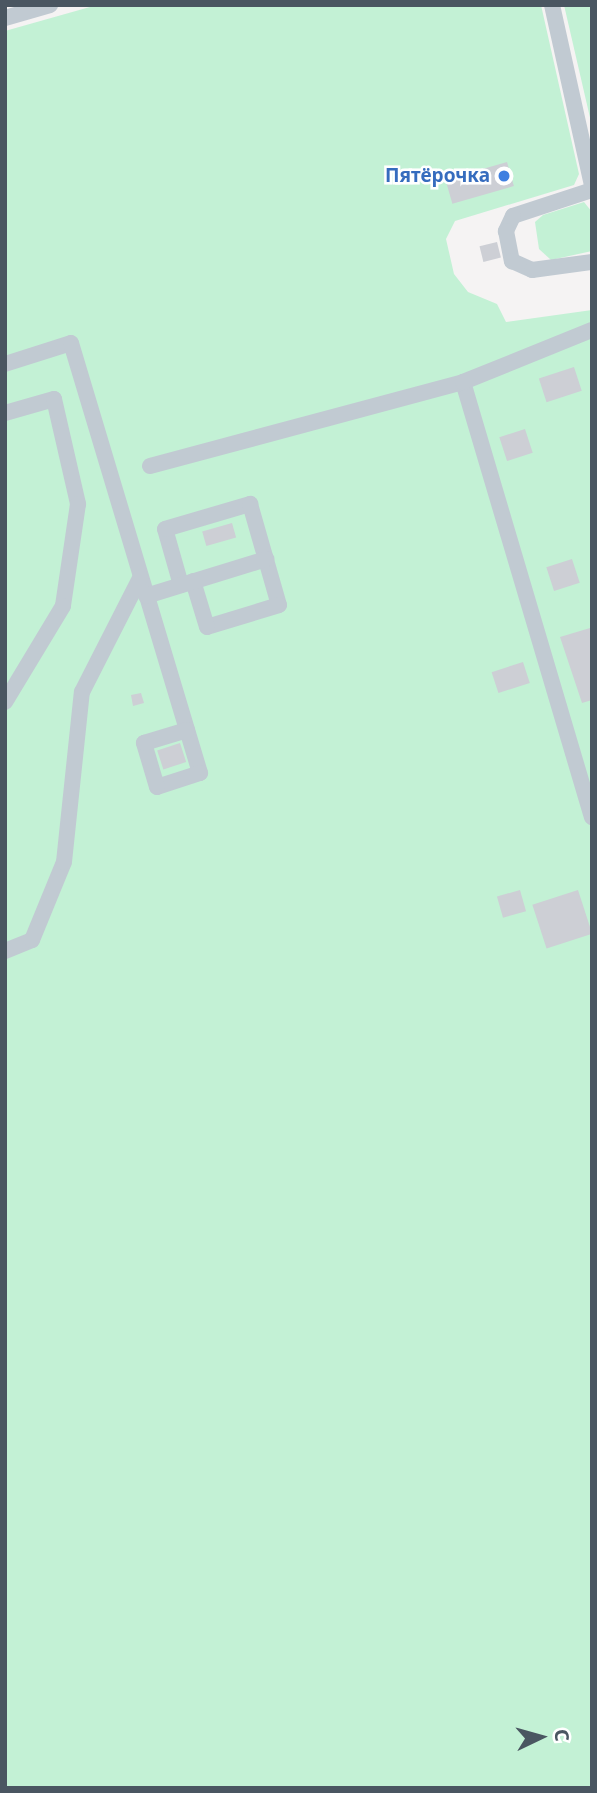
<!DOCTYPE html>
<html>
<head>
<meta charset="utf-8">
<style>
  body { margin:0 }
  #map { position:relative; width:597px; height:1793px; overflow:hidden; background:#f5f3f3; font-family:"Noto Sans",sans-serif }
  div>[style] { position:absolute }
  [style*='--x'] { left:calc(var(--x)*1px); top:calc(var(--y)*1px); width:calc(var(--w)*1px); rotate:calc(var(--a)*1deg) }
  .green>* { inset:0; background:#c3f1d5 }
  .building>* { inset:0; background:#cdcfd5; transform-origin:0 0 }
  .minor>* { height:16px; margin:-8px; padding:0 8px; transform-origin:8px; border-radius:8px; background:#c1cad2 }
  .dots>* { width:19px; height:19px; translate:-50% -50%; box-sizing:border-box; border:4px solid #fff; border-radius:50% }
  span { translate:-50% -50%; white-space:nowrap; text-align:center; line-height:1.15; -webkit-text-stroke:5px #fff; paint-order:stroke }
  .shop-label { font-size:19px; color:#366cbe; font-weight:700 }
  .right { translate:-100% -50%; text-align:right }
  .frame { position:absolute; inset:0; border:7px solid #4a5661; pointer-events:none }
  .north { position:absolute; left:506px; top:1702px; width:70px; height:70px; -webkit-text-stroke:5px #fff; paint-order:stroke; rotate:85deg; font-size:19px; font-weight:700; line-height:28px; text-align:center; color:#4a5661 }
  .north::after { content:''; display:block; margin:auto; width:24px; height:32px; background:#4a5661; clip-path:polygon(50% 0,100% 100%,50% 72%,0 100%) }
</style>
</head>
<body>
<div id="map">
  <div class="green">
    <i style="clip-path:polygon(97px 5px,541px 5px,579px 174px,574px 185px,455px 221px,446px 239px,454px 274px,468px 292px,497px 304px,506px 322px,592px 310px,592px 1788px,5px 1788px,5px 31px)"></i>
    <i style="clip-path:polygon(564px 5px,592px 5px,592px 126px,591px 122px)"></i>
    <i style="clip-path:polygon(584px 202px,592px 212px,592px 251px,551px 260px,539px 249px,535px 222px,543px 215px)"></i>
  </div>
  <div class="building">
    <i style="left:507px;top:162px;width:25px;height:64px;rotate:74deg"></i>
    <i style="left:497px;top:242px;width:16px;height:18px;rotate:76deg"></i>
    <i style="left:574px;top:367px;width:25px;height:37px;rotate:72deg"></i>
    <i style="left:525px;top:429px;width:25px;height:27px;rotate:72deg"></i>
    <i style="left:232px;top:523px;width:15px;height:31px;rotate:74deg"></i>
    <i style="left:572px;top:559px;width:25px;height:27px;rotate:72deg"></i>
    <i style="clip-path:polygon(590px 628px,592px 700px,582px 703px,560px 637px)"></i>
    <i style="left:523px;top:662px;width:22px;height:33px;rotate:72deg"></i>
    <i style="clip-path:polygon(141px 693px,144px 703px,133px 706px,131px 695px)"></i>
    <i style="left:180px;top:743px;width:20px;height:24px;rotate:72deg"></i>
    <i style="left:520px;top:890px;width:22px;height:24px;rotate:74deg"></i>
    <i style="left:578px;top:890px;width:46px;height:48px;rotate:72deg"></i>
  </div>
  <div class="minor">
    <i style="--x:552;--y:5;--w:185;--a:77.5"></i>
    <i style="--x:5;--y:18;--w:47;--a:-16.1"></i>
    <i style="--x:592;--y:190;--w:83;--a:161.8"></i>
    <i style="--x:513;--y:216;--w:17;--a:115"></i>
    <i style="--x:506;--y:231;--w:31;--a:79"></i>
    <i style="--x:512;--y:261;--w:22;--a:24"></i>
    <i style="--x:532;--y:270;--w:61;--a:-7.6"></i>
    <i style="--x:5;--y:364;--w:69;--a:-17.7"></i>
    <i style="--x:71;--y:343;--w:449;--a:73.3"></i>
    <i style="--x:200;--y:773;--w:45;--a:162"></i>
    <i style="--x:157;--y:787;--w:46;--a:-106.5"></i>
    <i style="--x:144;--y:743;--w:45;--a:-16.8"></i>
    <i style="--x:463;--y:382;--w:454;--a:73.5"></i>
    <i style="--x:5;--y:413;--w:51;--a:-15.9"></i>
    <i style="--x:54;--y:399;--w:108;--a:77.1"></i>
    <i style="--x:78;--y:504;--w:103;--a:98.4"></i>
    <i style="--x:63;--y:606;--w:112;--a:121.1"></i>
    <i style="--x:150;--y:466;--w:324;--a:-15"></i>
    <i style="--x:463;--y:382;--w:139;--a:-22"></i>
    <i style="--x:181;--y:585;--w:58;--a:-105.9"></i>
    <i style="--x:165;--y:529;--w:89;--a:-16.4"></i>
    <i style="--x:250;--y:504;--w:105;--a:74"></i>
    <i style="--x:279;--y:605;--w:75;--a:163"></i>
    <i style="--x:207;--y:627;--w:48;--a:-106.9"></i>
    <i style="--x:146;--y:596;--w:126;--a:-17.1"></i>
    <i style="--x:5;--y:951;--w:29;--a:-22"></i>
    <i style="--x:32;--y:940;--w:84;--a:-67.7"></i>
    <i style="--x:64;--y:862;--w:171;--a:-84"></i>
    <i style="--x:82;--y:692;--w:128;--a:-63"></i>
  </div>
  <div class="dots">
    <i style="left:504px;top:176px;background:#3f7fe0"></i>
  </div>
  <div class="shop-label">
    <span class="right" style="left:490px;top:176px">Пятёрочка</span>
  </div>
  <div class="frame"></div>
  <div class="north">С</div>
</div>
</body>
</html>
